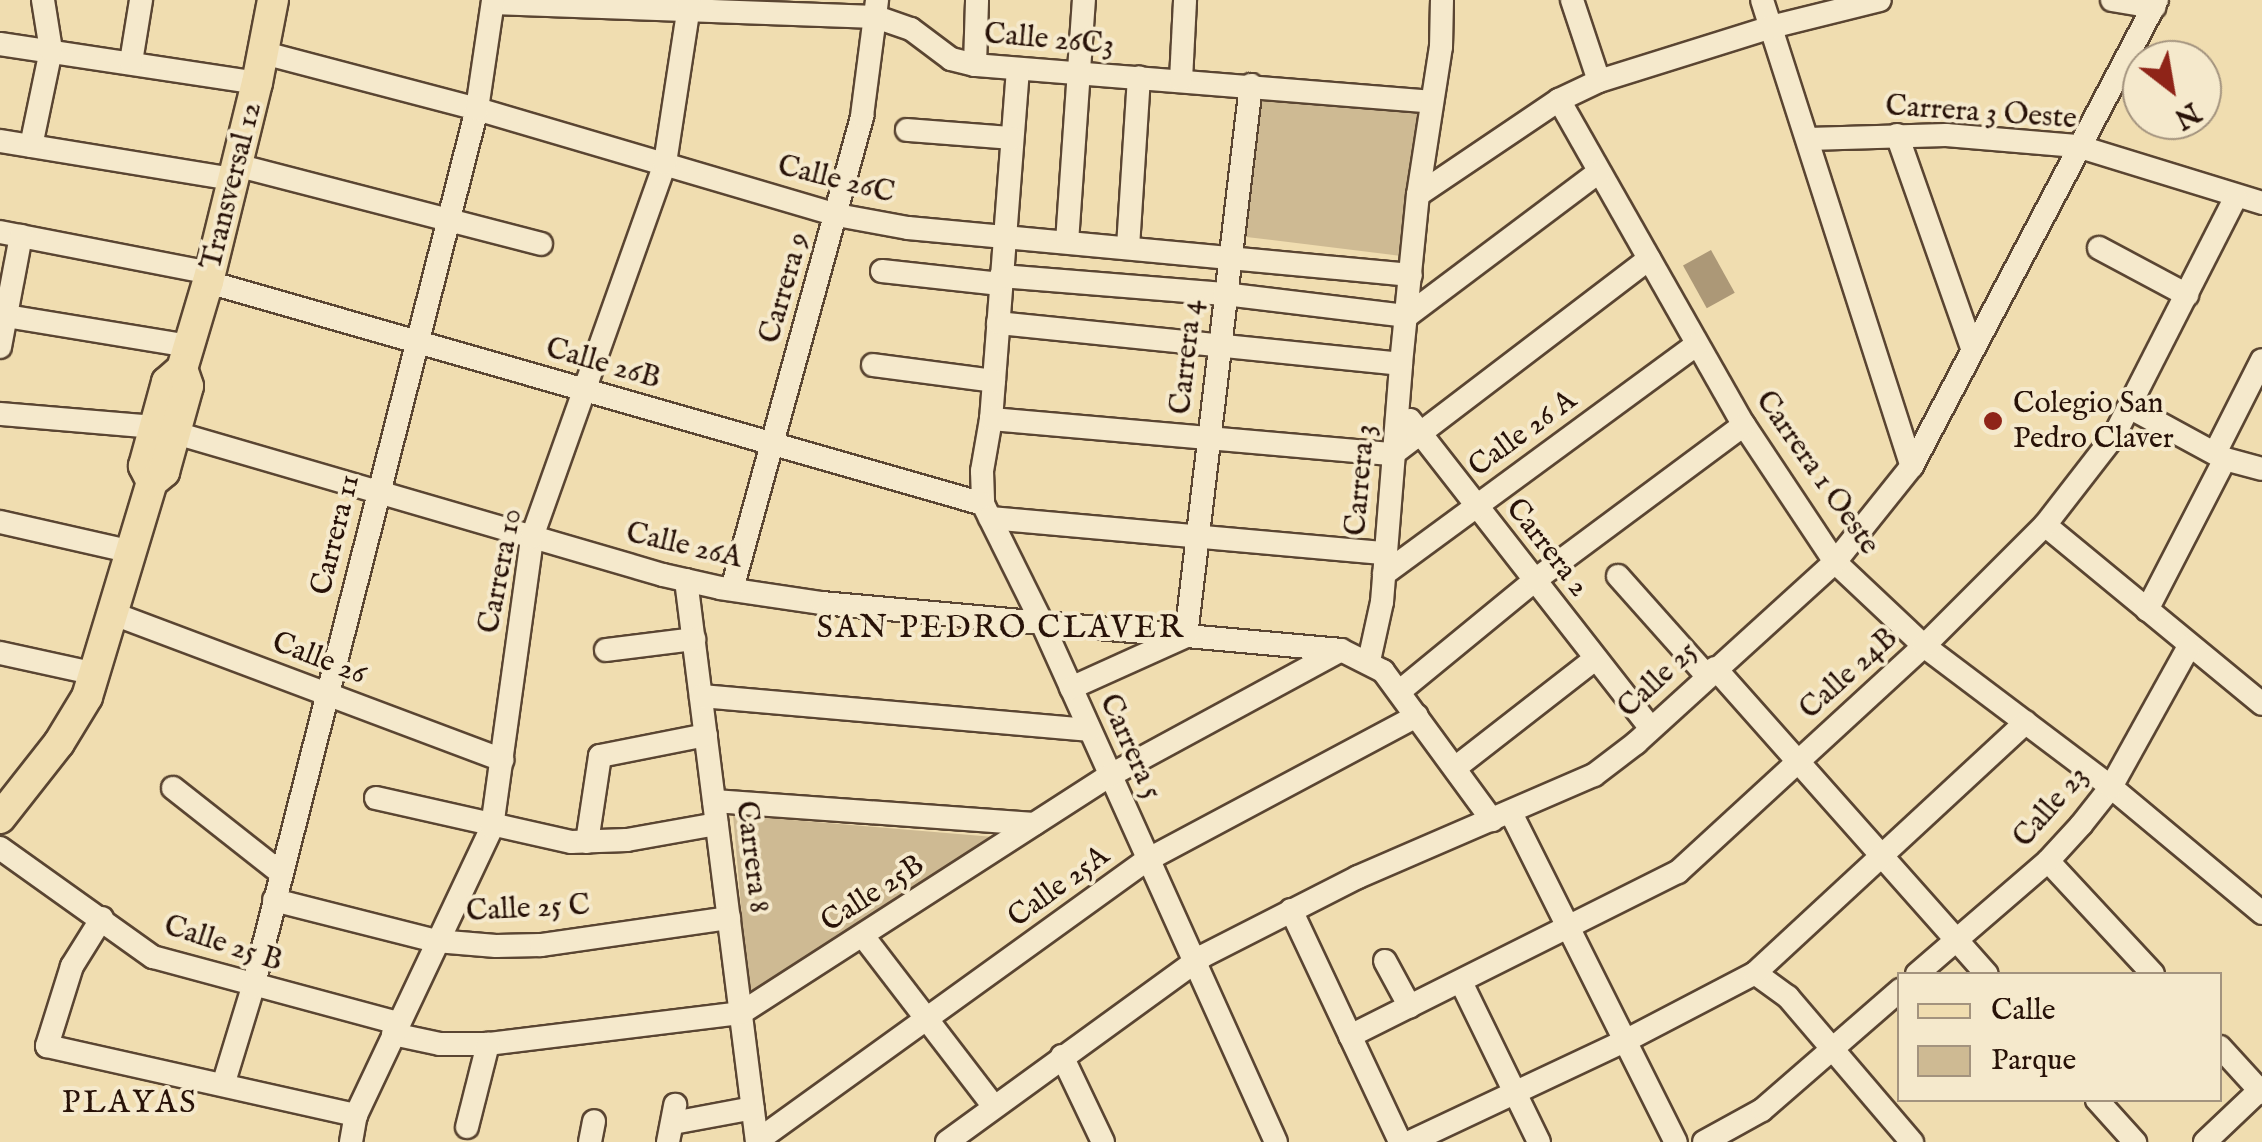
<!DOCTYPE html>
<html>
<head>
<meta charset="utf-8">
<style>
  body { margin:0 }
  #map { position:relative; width:2262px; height:1142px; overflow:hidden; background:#f0ddb0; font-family:"IM FELL English",serif }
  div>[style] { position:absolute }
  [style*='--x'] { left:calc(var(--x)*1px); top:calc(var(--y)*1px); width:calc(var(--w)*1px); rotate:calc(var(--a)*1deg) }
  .green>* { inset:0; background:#ceba93; transform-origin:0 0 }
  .water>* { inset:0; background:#ac9877; transform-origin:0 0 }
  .roads { filter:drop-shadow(2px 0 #5a4532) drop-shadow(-2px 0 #5a4532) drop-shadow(0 2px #5a4532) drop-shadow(0 -2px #5a4532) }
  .minor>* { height:22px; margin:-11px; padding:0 11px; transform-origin:11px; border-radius:11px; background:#f5e9cc }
  .major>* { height:30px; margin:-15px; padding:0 15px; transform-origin:15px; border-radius:15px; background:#f0ddb0 }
  .dots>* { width:28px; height:28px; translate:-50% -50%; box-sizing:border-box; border:5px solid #f5e9cc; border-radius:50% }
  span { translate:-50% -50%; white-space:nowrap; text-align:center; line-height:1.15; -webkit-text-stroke:8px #f5e9cc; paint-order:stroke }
  .street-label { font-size:30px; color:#281208 }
  .poi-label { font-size:30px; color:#281208 }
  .left { translate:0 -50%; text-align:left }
  .neighbourhood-label { font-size:32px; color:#281208; letter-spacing:2.5px }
  .legend { position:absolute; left:1897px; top:972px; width:325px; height:130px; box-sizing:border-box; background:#f5e9cc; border:2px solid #a3937e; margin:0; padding:12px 18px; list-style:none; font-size:30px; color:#281208 }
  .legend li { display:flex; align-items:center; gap:20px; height:50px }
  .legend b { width:50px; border:2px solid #a3937e }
  .north { position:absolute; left:2122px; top:40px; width:100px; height:100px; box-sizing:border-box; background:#f5e9cc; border:2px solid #a3937e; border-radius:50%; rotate:149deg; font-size:28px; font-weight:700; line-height:40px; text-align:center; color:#281208 }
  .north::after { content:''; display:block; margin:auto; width:35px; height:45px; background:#8f2418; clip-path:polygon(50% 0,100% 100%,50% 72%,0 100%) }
</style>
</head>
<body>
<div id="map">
  <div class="green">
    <i style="left:1256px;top:89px;width:166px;height:148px;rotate:7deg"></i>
    <i style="clip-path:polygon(733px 815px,994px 837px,749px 995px)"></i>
  </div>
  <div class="water">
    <i style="left:1711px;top:250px;width:49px;height:32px;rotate:61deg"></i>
  </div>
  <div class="roads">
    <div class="minor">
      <i style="--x:1572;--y:0;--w:85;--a:71.6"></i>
      <i style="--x:1762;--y:0;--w:490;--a:72.2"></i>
      <i style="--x:2112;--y:0;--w:43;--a:9.5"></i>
      <i style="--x:493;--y:3;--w:383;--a:2.1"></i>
      <i style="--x:876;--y:17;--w:37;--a:19"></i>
      <i style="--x:911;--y:29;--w:50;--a:36.9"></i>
      <i style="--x:951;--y:59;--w:25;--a:14"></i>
      <i style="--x:975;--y:65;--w:458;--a:4.6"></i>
      <i style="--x:0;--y:44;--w:260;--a:8.6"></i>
      <i style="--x:264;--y:53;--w:220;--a:14.7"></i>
      <i style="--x:477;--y:109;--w:375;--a:16.4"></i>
      <i style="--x:837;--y:215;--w:72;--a:10.4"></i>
      <i style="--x:908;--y:228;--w:505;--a:5.34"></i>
      <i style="--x:131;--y:62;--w:63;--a:-80.8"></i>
      <i style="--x:975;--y:65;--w:65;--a:-88.2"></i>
      <i style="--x:1018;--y:69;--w:351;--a:94.4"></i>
      <i style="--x:991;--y:419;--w:53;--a:99.8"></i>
      <i style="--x:982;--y:471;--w:33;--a:88"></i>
      <i style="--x:983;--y:504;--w:133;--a:63.6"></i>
      <i style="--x:1042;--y:623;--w:569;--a:65.73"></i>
      <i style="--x:1181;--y:80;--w:80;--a:-87.1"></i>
      <i style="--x:1559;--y:100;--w:374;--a:60.4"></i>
      <i style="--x:1744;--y:425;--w:164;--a:56.4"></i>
      <i style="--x:1835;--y:562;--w:122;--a:43.3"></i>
      <i style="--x:1924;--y:646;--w:234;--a:37"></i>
      <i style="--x:2111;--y:787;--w:197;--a:39.8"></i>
      <i style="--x:907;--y:130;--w:105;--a:4.4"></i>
      <i style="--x:1897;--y:135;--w:226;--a:70.6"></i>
      <i style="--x:1808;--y:139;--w:138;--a:-1.7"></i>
      <i style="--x:1946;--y:135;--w:131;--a:4.8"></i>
      <i style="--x:2077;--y:146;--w:194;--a:17.1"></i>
      <i style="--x:0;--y:141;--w:236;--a:9.3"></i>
      <i style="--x:31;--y:146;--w:98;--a:-78.2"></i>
      <i style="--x:51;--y:50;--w:51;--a:-99.1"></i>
      <i style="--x:236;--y:165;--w:315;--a:14.5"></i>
      <i style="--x:1418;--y:195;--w:170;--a:-34"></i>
      <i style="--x:1559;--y:100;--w:44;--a:-25.4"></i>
      <i style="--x:1599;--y:81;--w:180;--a:-17.4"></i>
      <i style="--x:1771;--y:27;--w:112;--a:-13.9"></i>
      <i style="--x:0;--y:232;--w:214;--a:11"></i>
      <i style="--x:1067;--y:242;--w:243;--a:-86"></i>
      <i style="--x:1128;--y:247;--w:170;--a:-86.3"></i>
      <i style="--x:2099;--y:248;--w:100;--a:28.1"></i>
      <i style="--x:882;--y:271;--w:119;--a:6.3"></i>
      <i style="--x:1001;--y:276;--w:224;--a:4.6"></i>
      <i style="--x:1224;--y:294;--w:184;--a:6.9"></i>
      <i style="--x:1407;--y:316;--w:240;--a:-36.9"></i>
      <i style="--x:208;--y:282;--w:806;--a:15.98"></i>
      <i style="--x:0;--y:315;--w:192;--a:9.3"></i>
      <i style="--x:998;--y:323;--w:405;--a:5.8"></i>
      <i style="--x:0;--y:347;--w:113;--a:-79.3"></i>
      <i style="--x:873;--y:365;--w:122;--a:7.5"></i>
      <i style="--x:2131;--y:408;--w:107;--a:28.5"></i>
      <i style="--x:2225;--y:459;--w:38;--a:15"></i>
      <i style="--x:0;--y:414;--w:156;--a:4.8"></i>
      <i style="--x:155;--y:427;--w:529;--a:16.24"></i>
      <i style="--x:663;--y:575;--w:58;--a:12.8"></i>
      <i style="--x:720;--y:588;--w:103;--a:8.4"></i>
      <i style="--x:822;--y:603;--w:521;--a:5.17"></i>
      <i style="--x:1341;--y:650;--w:47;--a:26.6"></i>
      <i style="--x:1383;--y:671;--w:185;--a:53.8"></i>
      <i style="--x:991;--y:419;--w:404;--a:5"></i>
      <i style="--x:1393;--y:454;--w:322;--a:-37.3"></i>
      <i style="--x:1410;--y:420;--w:391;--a:52"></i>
      <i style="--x:2215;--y:453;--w:104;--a:-63.2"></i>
      <i style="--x:990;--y:518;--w:397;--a:5.1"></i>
      <i style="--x:0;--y:522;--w:135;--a:12.8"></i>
      <i style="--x:2045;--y:525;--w:281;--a:39.5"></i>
      <i style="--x:1384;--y:574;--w:388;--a:-36.3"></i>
      <i style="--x:1618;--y:576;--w:134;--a:48.3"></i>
      <i style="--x:686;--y:580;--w:566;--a:82.8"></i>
      <i style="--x:732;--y:589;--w:491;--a:-74.6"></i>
      <i style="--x:862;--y:116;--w:117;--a:-82.6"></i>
      <i style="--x:2147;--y:610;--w:170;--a:-62.7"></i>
      <i style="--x:114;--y:614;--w:415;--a:20.6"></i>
      <i style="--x:606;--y:650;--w:89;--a:-7.1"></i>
      <i style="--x:0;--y:653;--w:98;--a:12.3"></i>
      <i style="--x:1369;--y:661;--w:60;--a:-77.6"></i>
      <i style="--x:1382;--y:602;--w:239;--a:-85.4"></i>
      <i style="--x:1401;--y:364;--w:170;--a:-84.3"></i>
      <i style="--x:1418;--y:195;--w:150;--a:-81.2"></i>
      <i style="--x:1441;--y:47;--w:47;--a:-88.8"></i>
      <i style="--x:1715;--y:668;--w:409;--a:48.4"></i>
      <i style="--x:1071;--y:688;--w:126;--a:-24.3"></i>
      <i style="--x:1186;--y:636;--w:555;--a:-83.27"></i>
      <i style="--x:1400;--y:691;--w:175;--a:-39.4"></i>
      <i style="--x:1535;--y:580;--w:260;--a:-36.6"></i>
      <i style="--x:701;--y:696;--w:389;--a:5"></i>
      <i style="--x:1455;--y:768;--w:177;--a:-37.9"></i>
      <i style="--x:173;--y:788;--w:137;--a:38.2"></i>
      <i style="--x:376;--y:798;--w:200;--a:12.7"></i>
      <i style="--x:571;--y:842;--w:56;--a:-2"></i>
      <i style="--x:627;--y:840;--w:91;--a:-10.1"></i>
      <i style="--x:714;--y:801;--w:321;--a:4.1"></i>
      <i style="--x:1511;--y:813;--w:368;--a:63.4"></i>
      <i style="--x:587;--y:842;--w:87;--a:-81.4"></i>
      <i style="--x:600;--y:756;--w:108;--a:-11.2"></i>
      <i style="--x:0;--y:848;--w:188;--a:35.5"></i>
      <i style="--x:153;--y:957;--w:254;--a:15.1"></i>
      <i style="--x:2048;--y:861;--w:154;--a:47.1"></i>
      <i style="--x:274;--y:900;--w:167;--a:14.2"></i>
      <i style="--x:436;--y:941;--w:60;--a:4.8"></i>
      <i style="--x:496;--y:946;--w:45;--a:-1.3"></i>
      <i style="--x:541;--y:945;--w:190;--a:-8.2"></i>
      <i style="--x:1291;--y:910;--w:256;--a:64.8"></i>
      <i style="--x:102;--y:918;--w:57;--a:122"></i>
      <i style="--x:72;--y:966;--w:84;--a:107.4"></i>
      <i style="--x:47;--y:1046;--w:317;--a:12.6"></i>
      <i style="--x:863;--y:936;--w:215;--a:52.5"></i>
      <i style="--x:1385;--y:961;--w:52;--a:61.5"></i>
      <i style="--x:1755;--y:973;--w:41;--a:36"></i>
      <i style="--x:1788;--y:997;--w:191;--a:49.5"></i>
      <i style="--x:1917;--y:974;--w:173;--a:-40.8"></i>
      <i style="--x:2048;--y:861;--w:49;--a:-47.5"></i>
      <i style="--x:2081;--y:825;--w:48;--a:-51.7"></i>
      <i style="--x:2111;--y:787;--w:161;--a:-61"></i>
      <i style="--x:1461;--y:982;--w:178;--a:64"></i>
      <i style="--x:393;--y:1034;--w:48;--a:12"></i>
      <i style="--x:440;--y:1044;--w:48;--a:0"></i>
      <i style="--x:488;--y:1044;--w:255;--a:-7"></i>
      <i style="--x:741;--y:1013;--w:438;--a:-32.8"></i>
      <i style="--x:1109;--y:776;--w:262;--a:-28.5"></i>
      <i style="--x:1350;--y:1036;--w:367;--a:-26.6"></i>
      <i style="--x:1678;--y:872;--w:334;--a:-42.6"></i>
      <i style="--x:1924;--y:646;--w:171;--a:-45"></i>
      <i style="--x:2045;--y:525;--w:113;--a:-52.2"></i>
      <i style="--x:2114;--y:436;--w:268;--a:-63"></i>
      <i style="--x:2220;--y:1047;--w:62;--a:47.6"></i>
      <i style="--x:1062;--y:1056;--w:95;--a:64.5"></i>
      <i style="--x:224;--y:1082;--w:99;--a:-73"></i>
      <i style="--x:253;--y:987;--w:906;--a:-75.69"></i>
      <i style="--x:477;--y:109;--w:110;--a:-81.6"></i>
      <i style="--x:2097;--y:1100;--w:57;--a:47.9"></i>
      <i style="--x:673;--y:1123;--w:81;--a:-10.6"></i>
      <i style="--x:467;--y:1127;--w:86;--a:-75.8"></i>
      <i style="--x:757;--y:1141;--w:481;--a:-35.8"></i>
      <i style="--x:1147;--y:860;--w:306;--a:-28.1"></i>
      <i style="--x:351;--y:1142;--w:27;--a:-80"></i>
      <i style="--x:356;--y:1115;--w:318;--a:-64.7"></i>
      <i style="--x:492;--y:827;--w:293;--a:-82.1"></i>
      <i style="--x:532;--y:537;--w:397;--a:-70.4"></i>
      <i style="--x:665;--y:163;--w:165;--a:-81.3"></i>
      <i style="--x:590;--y:1142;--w:21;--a:-79"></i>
      <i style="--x:668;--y:1142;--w:38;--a:-79"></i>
      <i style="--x:947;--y:1142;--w:316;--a:-36"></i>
      <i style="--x:1203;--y:956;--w:174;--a:-27"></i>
      <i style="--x:1358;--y:877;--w:257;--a:-23.4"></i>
      <i style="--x:1594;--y:775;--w:53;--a:-37.3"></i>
      <i style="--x:1636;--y:743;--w:269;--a:-42.3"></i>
      <i style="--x:1835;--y:562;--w:123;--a:-51.3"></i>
      <i style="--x:1912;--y:466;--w:526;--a:-62.27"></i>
      <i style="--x:1410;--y:1142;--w:238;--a:-25.2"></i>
      <i style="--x:1625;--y:1041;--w:147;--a:-27.6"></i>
      <i style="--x:1755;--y:973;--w:369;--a:-42.8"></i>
      <i style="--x:1704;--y:1142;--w:66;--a:-28.9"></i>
      <i style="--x:1762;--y:1110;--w:183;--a:-41"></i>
      <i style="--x:2205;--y:1142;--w:79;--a:-43.5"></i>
    </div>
    <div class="major">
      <i style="--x:152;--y:482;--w:18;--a:-117"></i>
      <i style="--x:144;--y:466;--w:87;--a:-74.7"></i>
      <i style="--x:167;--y:382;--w:20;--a:-41"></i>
      <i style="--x:182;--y:369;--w:91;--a:-73.4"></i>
      <i style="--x:208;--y:282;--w:205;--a:-76.2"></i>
      <i style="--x:257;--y:83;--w:85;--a:-79.1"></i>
      <i style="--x:0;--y:818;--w:95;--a:-51.8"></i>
      <i style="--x:59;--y:743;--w:54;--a:-58.7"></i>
      <i style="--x:87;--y:697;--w:225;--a:-73.2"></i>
      <i style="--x:152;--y:482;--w:16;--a:-40"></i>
      <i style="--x:164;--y:472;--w:89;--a:-74.4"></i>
      <i style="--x:188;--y:386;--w:18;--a:-109"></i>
    </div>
  </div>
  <div class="dots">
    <i style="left:1993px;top:421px;background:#8f2418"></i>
  </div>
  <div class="street-label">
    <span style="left:1049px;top:40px;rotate:5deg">Calle 26C3</span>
    <span style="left:1981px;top:113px;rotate:4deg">Carrera 3 Oeste</span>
    <span style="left:836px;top:180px;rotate:14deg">Calle 26C</span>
    <span style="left:232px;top:186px;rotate:-76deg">Transversal 12</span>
    <span style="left:785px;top:288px;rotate:-74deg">Carrera 9</span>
    <span style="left:1187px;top:357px;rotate:-84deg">Carrera 4</span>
    <span style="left:603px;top:364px;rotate:16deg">Calle 26B</span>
    <span style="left:1523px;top:434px;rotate:-36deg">Calle 26 A</span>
    <span style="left:1817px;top:473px;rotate:55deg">Carrera 1 Oeste</span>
    <span style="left:1361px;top:480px;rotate:-85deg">Carrera 3</span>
    <span style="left:336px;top:535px;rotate:-76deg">Carrera 11</span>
    <span style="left:684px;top:546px;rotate:13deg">Calle 26A</span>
    <span style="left:1547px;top:548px;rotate:52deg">Carrera 2</span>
    <span style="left:501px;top:571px;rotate:-79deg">Carrera 10</span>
    <span style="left:319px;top:659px;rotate:21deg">Calle 26</span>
    <span style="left:1849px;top:674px;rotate:-42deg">Calle 24B</span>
    <span style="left:1658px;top:680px;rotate:-43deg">Calle 25</span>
    <span style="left:1130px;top:747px;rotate:66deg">Carrera 5</span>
    <span style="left:2051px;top:807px;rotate:-49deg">Calle 23</span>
    <span style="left:752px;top:857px;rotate:83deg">Carrera 8</span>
    <span style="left:1059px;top:887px;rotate:-36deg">Calle 25A</span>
    <span style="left:873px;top:894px;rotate:-33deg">Calle 25B</span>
    <span style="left:528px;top:909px;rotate:-3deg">Calle 25 C</span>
    <span style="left:223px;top:944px;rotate:18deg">Calle 25 B</span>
  </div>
  <div class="poi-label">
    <span class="left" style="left:2013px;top:421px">Colegio San<br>Pedro Claver</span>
  </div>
  <div class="neighbourhood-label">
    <span style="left:1001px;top:629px">SAN PEDRO CLAVER</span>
    <span style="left:130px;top:1104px">PLAYAS</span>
  </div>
  <ul class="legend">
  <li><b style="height:12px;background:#f0ddb0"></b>Calle</li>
  <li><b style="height:28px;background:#ceba93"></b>Parque</li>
  </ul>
  <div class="north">N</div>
</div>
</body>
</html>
